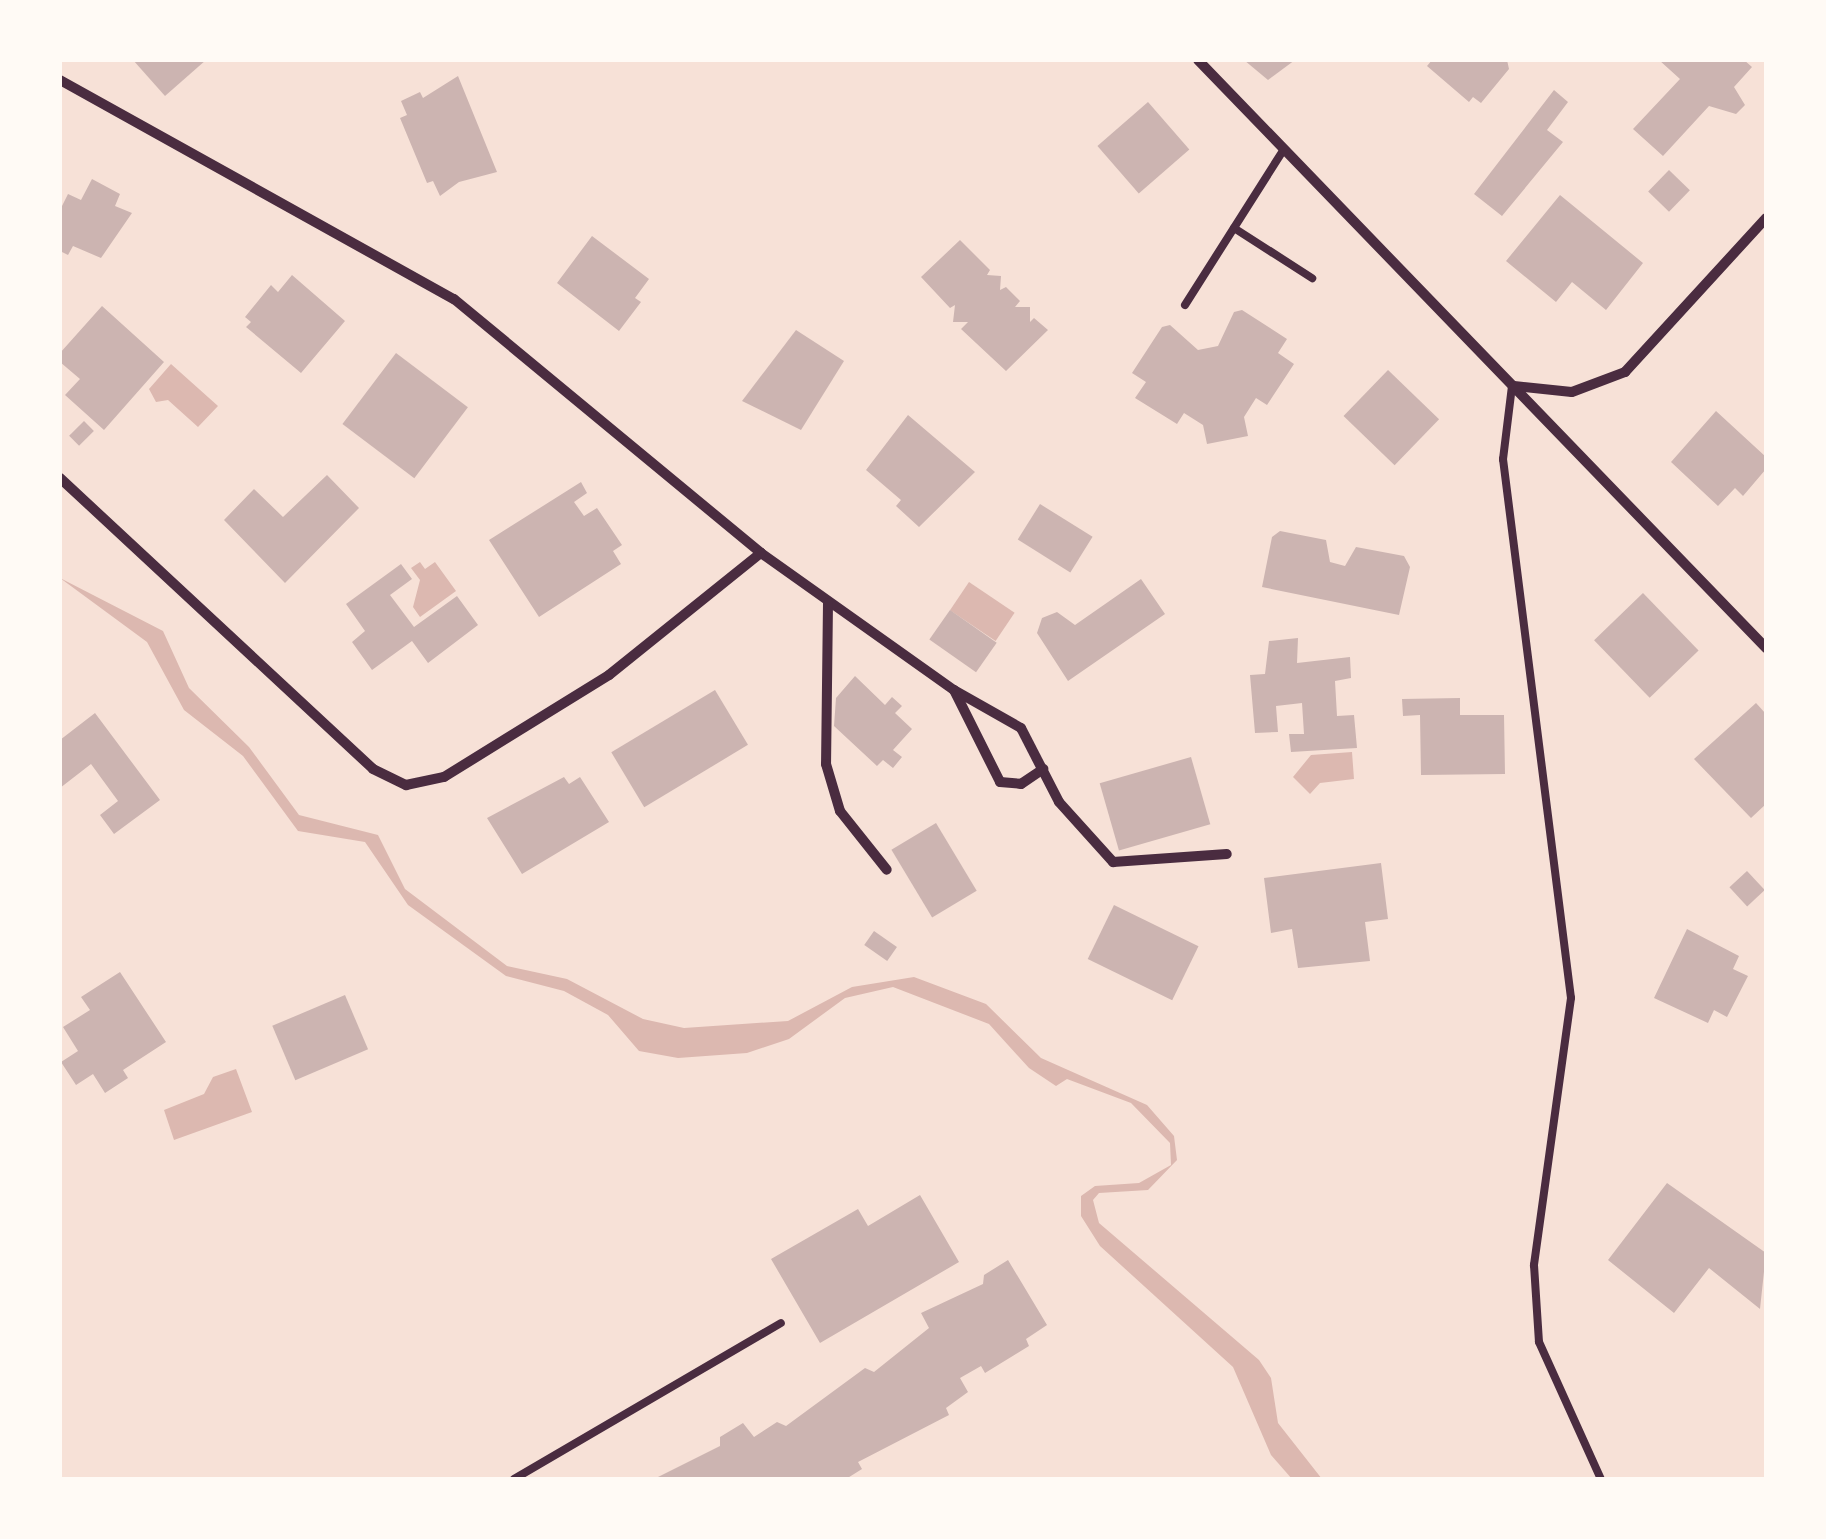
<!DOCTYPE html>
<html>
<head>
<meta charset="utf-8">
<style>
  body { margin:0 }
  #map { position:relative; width:1826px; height:1539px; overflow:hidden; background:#f7e1d7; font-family:"Public Sans",sans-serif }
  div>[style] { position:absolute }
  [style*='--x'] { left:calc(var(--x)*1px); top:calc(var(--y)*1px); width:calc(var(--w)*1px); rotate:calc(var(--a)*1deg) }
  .water>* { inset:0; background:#dcb8b0; transform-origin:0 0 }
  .building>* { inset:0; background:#ccb4b1; transform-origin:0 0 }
  .service>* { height:8px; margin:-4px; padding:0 4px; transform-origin:4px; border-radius:4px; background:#4a2c40 }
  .minor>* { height:10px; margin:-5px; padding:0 5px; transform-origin:5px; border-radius:5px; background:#4a2c40 }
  span { translate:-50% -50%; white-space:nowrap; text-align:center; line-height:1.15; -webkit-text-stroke:9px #fffaf5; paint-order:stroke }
  .frame { position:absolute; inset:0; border:62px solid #fffaf5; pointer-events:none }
</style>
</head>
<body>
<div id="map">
  <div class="water">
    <i style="clip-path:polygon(171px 364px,218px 406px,198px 427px,168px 400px,156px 402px,149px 389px)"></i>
    <i style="clip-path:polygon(420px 562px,425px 569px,435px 562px,456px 591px,420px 617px,413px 607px,420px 580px,411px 568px)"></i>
    <i style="clip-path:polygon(60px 578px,163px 631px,189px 688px,249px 747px,299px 815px,378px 835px,405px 889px,507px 966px,567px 979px,643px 1019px,684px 1028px,788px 1021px,852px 987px,914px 977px,986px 1004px,1041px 1058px,1147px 1105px,1174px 1136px,1177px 1160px,1148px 1190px,1099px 1193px,1093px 1200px,1099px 1223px,1259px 1360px,1271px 1378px,1278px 1423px,1322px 1479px,1292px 1479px,1271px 1455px,1233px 1367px,1100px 1246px,1081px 1216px,1081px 1196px,1095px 1186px,1139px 1183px,1171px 1165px,1170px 1143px,1131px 1103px,1067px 1079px,1056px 1086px,1029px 1068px,989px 1024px,893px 987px,845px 998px,789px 1039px,747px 1053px,678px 1058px,639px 1051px,608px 1015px,564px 991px,506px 976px,408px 905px,365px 842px,298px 831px,243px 756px,184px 710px,147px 642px)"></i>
    <i style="left:969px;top:582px;width:55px;height:34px;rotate:34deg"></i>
    <i style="clip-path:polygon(1352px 752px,1354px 779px,1320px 783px,1310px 794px,1293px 777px,1311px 755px)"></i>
    <i style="clip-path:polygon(236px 1069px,252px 1112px,174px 1140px,164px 1110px,204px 1094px,213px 1077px)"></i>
  </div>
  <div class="building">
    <i style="clip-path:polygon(133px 60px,206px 60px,165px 96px)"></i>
    <i style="clip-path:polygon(1244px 60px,1295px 60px,1268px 80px)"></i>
    <i style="clip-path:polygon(1432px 60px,1507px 60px,1509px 69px,1481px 103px,1473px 97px,1469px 102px,1427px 66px)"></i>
    <i style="clip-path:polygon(1659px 60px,1744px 60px,1752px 67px,1734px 87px,1745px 105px,1736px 114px,1709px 106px,1663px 156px,1633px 129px,1680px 79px)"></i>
    <i style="clip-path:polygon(458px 76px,497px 172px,459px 182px,440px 196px,433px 181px,427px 183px,400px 118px,407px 115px,401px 101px,420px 92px,423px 98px)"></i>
    <i style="clip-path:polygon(1554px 90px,1568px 102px,1547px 130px,1563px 142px,1502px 216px,1474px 194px)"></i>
    <i style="left:1148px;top:102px;width:63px;height:67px;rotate:49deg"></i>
    <i style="left:1669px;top:170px;width:29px;height:30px;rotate:44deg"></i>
    <i style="clip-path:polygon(92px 179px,120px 194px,115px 206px,132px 213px,101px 258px,73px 246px,68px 255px,60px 251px,60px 210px,68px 194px,81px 200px)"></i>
    <i style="clip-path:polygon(1560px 195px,1643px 263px,1606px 310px,1572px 282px,1556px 302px,1506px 261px)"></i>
    <i style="clip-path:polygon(592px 236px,649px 279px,635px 298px,641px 302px,619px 331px,557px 283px)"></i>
    <i style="clip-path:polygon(960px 240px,990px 270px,987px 275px,1001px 276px,1000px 290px,1006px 287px,1020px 301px,1015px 307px,1030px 307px,1030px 322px,1034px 318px,1048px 330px,1006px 371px,961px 329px,968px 322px,953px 322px,955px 305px,950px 308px,921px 277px)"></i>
    <i style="clip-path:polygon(292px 275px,345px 321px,301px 373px,246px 327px,251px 322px,245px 317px,271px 285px,278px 292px)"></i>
    <i style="clip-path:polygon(102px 306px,164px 362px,104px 430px,65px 395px,80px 379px,60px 362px,60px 353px)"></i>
    <i style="clip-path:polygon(1242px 310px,1287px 339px,1278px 353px,1294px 364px,1267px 405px,1256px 398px,1244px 417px,1248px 436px,1207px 444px,1203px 425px,1184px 413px,1177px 424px,1135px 398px,1146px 382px,1132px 373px,1162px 327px,1170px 325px,1198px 350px,1218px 346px,1234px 312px)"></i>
    <i style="clip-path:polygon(796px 330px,844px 361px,801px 430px,742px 401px)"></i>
    <i style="left:396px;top:353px;width:90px;height:89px;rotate:37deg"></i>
    <i style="left:1388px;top:370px;width:71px;height:64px;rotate:44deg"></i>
    <i style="clip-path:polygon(1716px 411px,1766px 457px,1766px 469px,1743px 496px,1735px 488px,1718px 506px,1671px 462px)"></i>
    <i style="clip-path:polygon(908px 415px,975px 472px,919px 527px,896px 506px,901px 500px,866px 470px)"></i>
    <i style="left:84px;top:421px;width:14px;height:21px;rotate:45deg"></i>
    <i style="clip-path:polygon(327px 475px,359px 508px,285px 583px,224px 520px,254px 489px,283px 517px)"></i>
    <i style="clip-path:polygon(581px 482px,587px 493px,574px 502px,584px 516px,597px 508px,622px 545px,613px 551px,621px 564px,539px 617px,489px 540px)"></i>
    <i style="left:1040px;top:504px;width:62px;height:42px;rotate:32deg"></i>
    <i style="clip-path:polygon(1280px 531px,1326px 540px,1330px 562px,1345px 566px,1356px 547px,1404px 556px,1410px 567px,1399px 615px,1262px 587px,1272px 537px)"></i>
    <i style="clip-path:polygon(401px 564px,412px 579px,390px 595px,414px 627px,457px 596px,478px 625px,428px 663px,412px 641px,372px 670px,352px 642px,365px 631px,346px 604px)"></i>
    <i style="clip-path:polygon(1141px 579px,1165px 614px,1068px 681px,1037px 633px,1042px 618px,1057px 612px,1075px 625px)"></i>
    <i style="left:1643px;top:593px;width:80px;height:68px;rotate:46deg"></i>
    <i style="left:950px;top:610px;width:57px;height:36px;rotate:35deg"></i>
    <i style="clip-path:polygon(1298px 638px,1297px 663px,1350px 657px,1351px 678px,1335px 681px,1337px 716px,1354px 715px,1357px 748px,1291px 752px,1289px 734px,1304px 734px,1302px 703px,1276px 706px,1278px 732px,1255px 733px,1250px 675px,1265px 674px,1269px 641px)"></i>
    <i style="clip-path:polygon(855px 676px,885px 705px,892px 697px,902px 706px,895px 713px,912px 729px,893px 750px,902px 757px,893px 768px,883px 760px,877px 766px,834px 726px,836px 698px)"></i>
    <i style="left:715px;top:690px;width:64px;height:121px;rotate:59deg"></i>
    <i style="clip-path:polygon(1460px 698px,1460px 715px,1504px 715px,1505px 774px,1421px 775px,1420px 715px,1403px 716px,1402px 699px)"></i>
    <i style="clip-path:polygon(1756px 703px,1766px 714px,1766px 804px,1751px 818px,1694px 759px)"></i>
    <i style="clip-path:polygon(95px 713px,160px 800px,114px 834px,100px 815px,118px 801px,91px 764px,60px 788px,60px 740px)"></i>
    <i style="left:1191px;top:757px;width:70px;height:95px;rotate:74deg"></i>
    <i style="clip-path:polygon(564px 777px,569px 784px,580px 777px,609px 822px,522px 874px,487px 818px)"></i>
    <i style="left:936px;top:823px;width:79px;height:52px;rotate:59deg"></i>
    <i style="clip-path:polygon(1381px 863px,1388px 919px,1365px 922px,1370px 961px,1298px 968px,1292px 929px,1271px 933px,1264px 878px)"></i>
    <i style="left:1747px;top:871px;width:26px;height:24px;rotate:47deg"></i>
    <i style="left:1114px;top:905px;width:94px;height:60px;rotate:26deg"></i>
    <i style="clip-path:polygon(1687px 929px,1739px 956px,1733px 969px,1748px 976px,1727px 1017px,1714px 1010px,1708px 1023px,1654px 998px)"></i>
    <i style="left:874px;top:931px;width:28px;height:17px;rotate:35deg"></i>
    <i style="clip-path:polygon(120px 972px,166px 1042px,123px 1070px,128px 1078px,105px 1093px,93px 1074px,76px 1085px,61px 1062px,78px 1051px,63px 1027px,90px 1010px,81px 997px)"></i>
    <i style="left:345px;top:995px;width:59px;height:79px;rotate:67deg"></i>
    <i style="clip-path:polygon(1667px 1183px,1766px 1253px,1760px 1309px,1709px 1268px,1674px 1313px,1608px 1260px)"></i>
    <i style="clip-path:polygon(920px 1195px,959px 1262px,820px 1343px,771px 1259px,858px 1209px,868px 1226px)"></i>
    <i style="clip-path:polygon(1008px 1260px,1047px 1325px,1026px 1339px,1029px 1346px,985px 1373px,981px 1366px,960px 1378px,968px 1392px,946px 1408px,949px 1415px,858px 1462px,862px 1469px,846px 1479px,654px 1479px,720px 1446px,720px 1437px,743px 1423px,754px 1437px,777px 1422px,786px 1426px,865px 1368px,874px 1372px,929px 1328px,921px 1313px,983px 1284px,984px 1275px)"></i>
  </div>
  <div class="service">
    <i style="--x:1234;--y:228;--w:93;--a:32.7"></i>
    <i style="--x:1185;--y:305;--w:185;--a:-57.6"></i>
    <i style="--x:1512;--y:386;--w:74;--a:97"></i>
    <i style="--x:1503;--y:459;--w:543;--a:82.81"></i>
    <i style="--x:1571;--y:998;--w:270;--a:97.9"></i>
    <i style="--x:1534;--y:1265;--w:77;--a:86.3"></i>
    <i style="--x:1539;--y:1342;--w:150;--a:65.7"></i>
    <i style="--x:514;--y:1479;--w:309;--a:-30.3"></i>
  </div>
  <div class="minor">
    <i style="--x:1198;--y:60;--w:818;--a:45.99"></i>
    <i style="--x:60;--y:80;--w:451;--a:29.1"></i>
    <i style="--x:454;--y:299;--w:398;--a:39.6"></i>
    <i style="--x:761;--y:553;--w:237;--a:35.4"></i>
    <i style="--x:954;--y:690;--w:77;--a:29.6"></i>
    <i style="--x:1021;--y:728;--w:83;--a:62.8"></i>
    <i style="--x:1059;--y:802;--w:81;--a:48"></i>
    <i style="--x:1113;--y:862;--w:114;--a:-4"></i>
    <i style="--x:1514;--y:386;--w:58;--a:5.9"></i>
    <i style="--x:1572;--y:392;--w:57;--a:-20.7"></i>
    <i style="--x:1625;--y:372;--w:209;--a:-47.5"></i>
    <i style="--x:60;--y:478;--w:427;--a:42.9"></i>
    <i style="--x:373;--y:769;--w:37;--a:26"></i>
    <i style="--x:406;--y:785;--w:39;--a:-12"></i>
    <i style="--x:444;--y:777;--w:194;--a:-31.7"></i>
    <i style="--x:609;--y:675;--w:195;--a:-38.8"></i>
    <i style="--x:828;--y:603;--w:161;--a:90.7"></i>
    <i style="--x:826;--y:764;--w:49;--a:73.4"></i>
    <i style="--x:840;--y:811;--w:75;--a:51.5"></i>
    <i style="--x:954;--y:690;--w:103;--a:63.4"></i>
    <i style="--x:1000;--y:782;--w:21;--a:5"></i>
    <i style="--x:1021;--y:784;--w:27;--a:-34"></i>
  </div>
  <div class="frame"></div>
</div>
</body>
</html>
